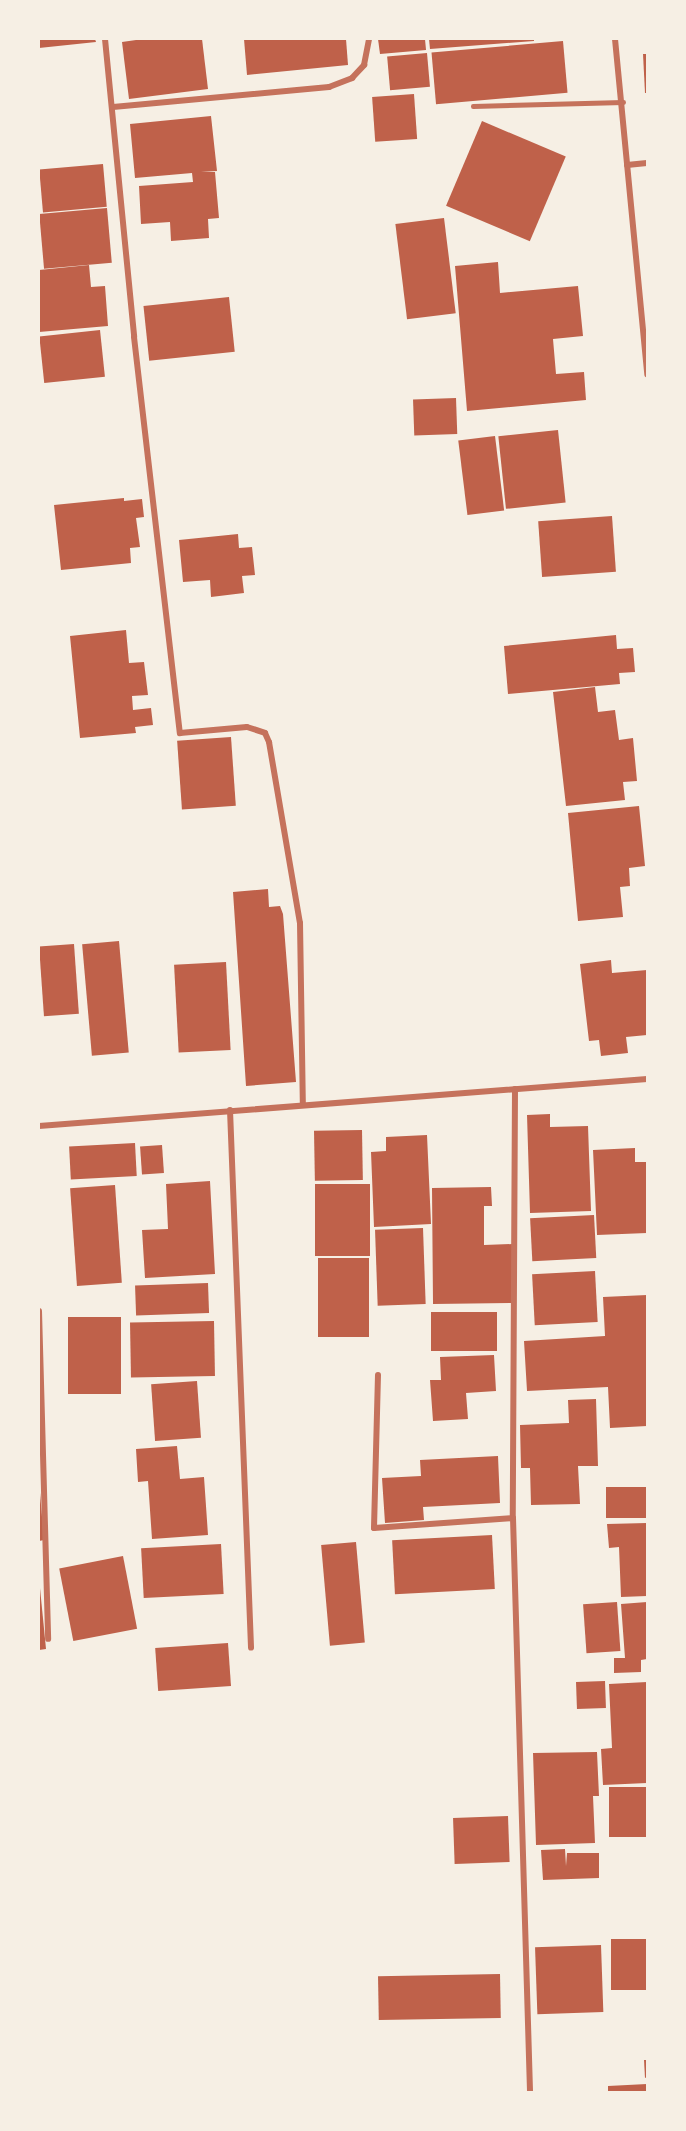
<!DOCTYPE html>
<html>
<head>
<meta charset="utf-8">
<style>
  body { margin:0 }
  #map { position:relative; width:686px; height:2131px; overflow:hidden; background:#f6efe4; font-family:"Noto Serif",serif }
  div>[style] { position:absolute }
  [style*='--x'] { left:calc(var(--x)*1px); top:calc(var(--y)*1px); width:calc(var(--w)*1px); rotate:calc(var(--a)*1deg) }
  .building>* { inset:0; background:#bf614a; transform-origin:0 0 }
  .service>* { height:4.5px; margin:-2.25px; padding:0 2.25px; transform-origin:2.25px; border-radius:2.25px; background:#c5725c }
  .minor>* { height:6px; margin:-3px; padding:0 3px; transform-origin:3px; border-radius:3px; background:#c5725c }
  span { translate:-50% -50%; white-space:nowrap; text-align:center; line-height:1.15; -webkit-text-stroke:6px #f6efe4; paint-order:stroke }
  .frame { position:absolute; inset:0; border:40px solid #f6efe4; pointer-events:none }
</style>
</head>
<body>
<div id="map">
  <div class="building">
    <i style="clip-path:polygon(39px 39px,95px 39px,96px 42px,39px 48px)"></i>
    <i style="clip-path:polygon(143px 39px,202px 39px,208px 89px,129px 99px,122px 42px)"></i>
    <i style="clip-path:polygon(244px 39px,346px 39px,348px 65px,247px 75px)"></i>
    <i style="clip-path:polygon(378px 39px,425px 39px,426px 50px,380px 54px)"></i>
    <i style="clip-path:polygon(429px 39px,534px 39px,534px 41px,430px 49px)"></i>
    <i style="left:563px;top:41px;width:52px;height:132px;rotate:85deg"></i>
    <i style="left:427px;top:53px;width:34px;height:40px;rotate:85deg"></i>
    <i style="clip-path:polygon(643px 54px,647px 54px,647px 93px,645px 93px)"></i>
    <i style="left:414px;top:94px;width:45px;height:42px;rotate:86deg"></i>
    <i style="clip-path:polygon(211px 116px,217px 171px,201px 172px,215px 172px,219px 218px,208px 219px,209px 238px,171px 241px,170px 222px,141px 224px,139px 186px,193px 182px,192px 173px,135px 178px,130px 124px)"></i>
    <i style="left:482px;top:121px;width:91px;height:92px;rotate:23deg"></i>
    <i style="left:103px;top:164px;width:43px;height:64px;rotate:85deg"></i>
    <i style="left:107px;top:208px;width:55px;height:68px;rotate:85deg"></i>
    <i style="left:444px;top:218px;width:96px;height:49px;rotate:83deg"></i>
    <i style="clip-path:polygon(498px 262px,500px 293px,578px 286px,583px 336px,553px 339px,556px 374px,584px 372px,586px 400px,467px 411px,455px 266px)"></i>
    <i style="clip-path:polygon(89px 265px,91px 287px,105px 286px,108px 326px,39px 332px,39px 270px)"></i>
    <i style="left:229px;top:297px;width:55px;height:86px;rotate:84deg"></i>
    <i style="left:100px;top:330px;width:47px;height:61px;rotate:84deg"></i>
    <i style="left:456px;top:398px;width:36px;height:43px;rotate:88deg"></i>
    <i style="left:558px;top:430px;width:73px;height:60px;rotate:84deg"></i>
    <i style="left:495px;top:436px;width:75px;height:37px;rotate:83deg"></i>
    <i style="clip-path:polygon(124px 498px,124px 501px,142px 499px,144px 517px,136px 518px,140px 547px,130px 548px,131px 563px,61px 570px,54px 505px)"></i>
    <i style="left:612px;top:516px;width:56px;height:74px;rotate:86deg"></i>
    <i style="clip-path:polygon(238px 534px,239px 548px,252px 547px,255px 575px,242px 576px,244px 593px,211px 597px,210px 580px,183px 582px,179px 540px)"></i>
    <i style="clip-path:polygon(126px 630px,129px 663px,144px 662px,148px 695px,132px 696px,133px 710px,151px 708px,153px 725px,135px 727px,136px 733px,80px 738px,70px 636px)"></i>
    <i style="clip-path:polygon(616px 635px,617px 649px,633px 648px,635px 672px,619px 673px,620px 684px,508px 694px,504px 646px)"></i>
    <i style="clip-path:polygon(595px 687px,598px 712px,615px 710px,619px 740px,633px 738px,637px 781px,623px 782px,625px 800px,566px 806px,553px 692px)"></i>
    <i style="left:231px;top:737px;width:69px;height:54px;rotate:86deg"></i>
    <i style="clip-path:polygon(639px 806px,645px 866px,629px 868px,630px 886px,620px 887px,623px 917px,578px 921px,568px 813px)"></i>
    <i style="clip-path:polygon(268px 889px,269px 907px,280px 906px,283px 914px,296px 1082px,246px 1086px,233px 892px)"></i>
    <i style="left:119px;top:941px;width:112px;height:37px;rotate:85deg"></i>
    <i style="left:74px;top:944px;width:70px;height:35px;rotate:86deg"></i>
    <i style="clip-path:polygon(611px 960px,612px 973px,647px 970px,647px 1035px,626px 1037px,628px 1053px,601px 1056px,599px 1040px,589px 1041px,580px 964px)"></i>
    <i style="left:226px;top:962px;width:88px;height:52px;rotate:87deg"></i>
    <i style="clip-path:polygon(550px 1114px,550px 1127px,588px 1126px,591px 1211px,530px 1213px,527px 1115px)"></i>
    <i style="left:362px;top:1130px;width:50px;height:48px;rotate:89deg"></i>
    <i style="clip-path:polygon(427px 1135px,431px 1224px,374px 1227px,371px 1152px,386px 1151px,386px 1137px)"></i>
    <i style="left:135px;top:1143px;width:33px;height:66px;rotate:87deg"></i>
    <i style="left:162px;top:1145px;width:28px;height:22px;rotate:86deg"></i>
    <i style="clip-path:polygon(635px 1148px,635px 1162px,647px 1162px,647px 1233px,597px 1235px,593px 1150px)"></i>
    <i style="clip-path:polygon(210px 1181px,215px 1274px,145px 1278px,142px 1230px,168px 1229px,166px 1184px)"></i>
    <i style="left:315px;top:1184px;width:55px;height:72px"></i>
    <i style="left:115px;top:1185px;width:98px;height:45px;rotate:86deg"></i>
    <i style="clip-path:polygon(491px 1187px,492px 1206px,484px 1206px,484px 1245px,513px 1244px,514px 1303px,433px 1304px,432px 1188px)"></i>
    <i style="left:594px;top:1215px;width:43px;height:64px;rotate:87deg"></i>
    <i style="left:423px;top:1228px;width:76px;height:48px;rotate:88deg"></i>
    <i style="left:318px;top:1258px;width:51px;height:79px"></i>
    <i style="left:595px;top:1271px;width:51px;height:63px;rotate:87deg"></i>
    <i style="left:208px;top:1283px;width:30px;height:73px;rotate:88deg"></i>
    <i style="clip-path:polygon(647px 1295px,647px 1426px,610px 1428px,608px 1387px,527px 1391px,524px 1341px,605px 1336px,603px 1297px)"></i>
    <i style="left:431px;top:1312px;width:66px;height:39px"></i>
    <i style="left:68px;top:1317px;width:53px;height:77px"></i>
    <i style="left:214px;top:1321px;width:55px;height:84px;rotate:89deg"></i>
    <i style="clip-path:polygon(494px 1355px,496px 1391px,466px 1393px,468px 1419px,433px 1421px,430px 1380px,441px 1380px,440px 1357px)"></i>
    <i style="left:197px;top:1381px;width:57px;height:46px;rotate:86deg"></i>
    <i style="clip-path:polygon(596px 1399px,598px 1466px,578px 1466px,580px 1504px,531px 1505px,530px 1468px,521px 1468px,520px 1425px,569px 1423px,568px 1400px)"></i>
    <i style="clip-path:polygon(177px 1446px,180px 1479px,204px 1477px,208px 1535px,152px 1539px,148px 1481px,138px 1482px,136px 1449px)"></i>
    <i style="clip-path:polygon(498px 1456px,500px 1503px,423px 1507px,424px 1520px,385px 1523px,382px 1478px,421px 1476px,420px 1460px)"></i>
    <i style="clip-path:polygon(39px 1481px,44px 1540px,39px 1541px)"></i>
    <i style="left:647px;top:1487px;width:31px;height:41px;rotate:90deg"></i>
    <i style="clip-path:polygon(647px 1523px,647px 1596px,621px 1597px,619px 1547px,609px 1548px,607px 1524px)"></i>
    <i style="left:492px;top:1535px;width:54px;height:100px;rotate:87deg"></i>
    <i style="left:356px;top:1542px;width:101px;height:35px;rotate:85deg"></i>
    <i style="left:221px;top:1544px;width:50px;height:80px;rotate:87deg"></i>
    <i style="left:123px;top:1556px;width:74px;height:65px;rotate:79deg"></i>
    <i style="clip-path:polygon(39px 1578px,46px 1649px,39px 1650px)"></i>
    <i style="left:617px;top:1602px;width:49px;height:34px;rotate:86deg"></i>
    <i style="clip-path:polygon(647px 1602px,647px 1659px,641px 1660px,641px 1672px,614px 1673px,614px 1658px,625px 1658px,621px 1604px)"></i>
    <i style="left:228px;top:1643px;width:43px;height:73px;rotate:86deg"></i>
    <i style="left:605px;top:1681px;width:27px;height:29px;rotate:88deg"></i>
    <i style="clip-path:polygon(647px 1682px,647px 1783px,603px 1785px,601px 1749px,612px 1748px,609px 1684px)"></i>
    <i style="clip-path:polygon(597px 1752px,599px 1796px,593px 1796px,595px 1843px,536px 1845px,533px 1753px)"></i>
    <i style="left:647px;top:1787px;width:50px;height:38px;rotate:90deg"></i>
    <i style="left:508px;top:1816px;width:46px;height:55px;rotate:88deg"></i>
    <i style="clip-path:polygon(565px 1849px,566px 1866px,567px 1853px,599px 1853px,599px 1878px,543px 1880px,541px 1850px)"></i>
    <i style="left:647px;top:1939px;width:51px;height:36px;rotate:90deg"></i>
    <i style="left:601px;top:1945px;width:67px;height:66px;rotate:88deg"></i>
    <i style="left:500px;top:1974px;width:44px;height:122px;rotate:89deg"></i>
    <i style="clip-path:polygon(644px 2060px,647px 2060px,647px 2077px,645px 2078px)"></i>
    <i style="clip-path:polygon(647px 2084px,647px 2092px,608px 2092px,608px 2086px)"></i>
  </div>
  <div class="service">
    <i style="--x:473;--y:106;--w:150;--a:-1.5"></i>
  </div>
  <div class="minor">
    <i style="--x:105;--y:39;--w:299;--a:84.4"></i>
    <i style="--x:134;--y:337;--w:399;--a:83.4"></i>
    <i style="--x:180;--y:733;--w:67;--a:-5.1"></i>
    <i style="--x:247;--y:727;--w:19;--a:18"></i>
    <i style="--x:265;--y:733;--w:10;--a:66"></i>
    <i style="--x:269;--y:742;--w:184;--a:80.3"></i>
    <i style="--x:300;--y:923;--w:182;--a:89.1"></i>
    <i style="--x:615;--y:39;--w:337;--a:84.5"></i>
    <i style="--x:113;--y:107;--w:217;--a:-5.3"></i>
    <i style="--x:329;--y:87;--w:25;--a:-21"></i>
    <i style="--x:352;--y:78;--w:18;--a:-47"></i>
    <i style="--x:364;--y:65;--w:26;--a:-79"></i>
    <i style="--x:627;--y:165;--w:20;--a:-6"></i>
    <i style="--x:515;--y:1089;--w:429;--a:90.3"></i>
    <i style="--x:513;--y:1518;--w:574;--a:88.3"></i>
    <i style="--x:230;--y:1110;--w:538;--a:87.76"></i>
    <i style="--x:39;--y:1126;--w:610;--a:-4.42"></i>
    <i style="--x:39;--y:1311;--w:328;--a:88.4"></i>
    <i style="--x:378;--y:1375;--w:153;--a:91.5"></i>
    <i style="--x:374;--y:1528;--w:139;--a:-4.1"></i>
  </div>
  <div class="frame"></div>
</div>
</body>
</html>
